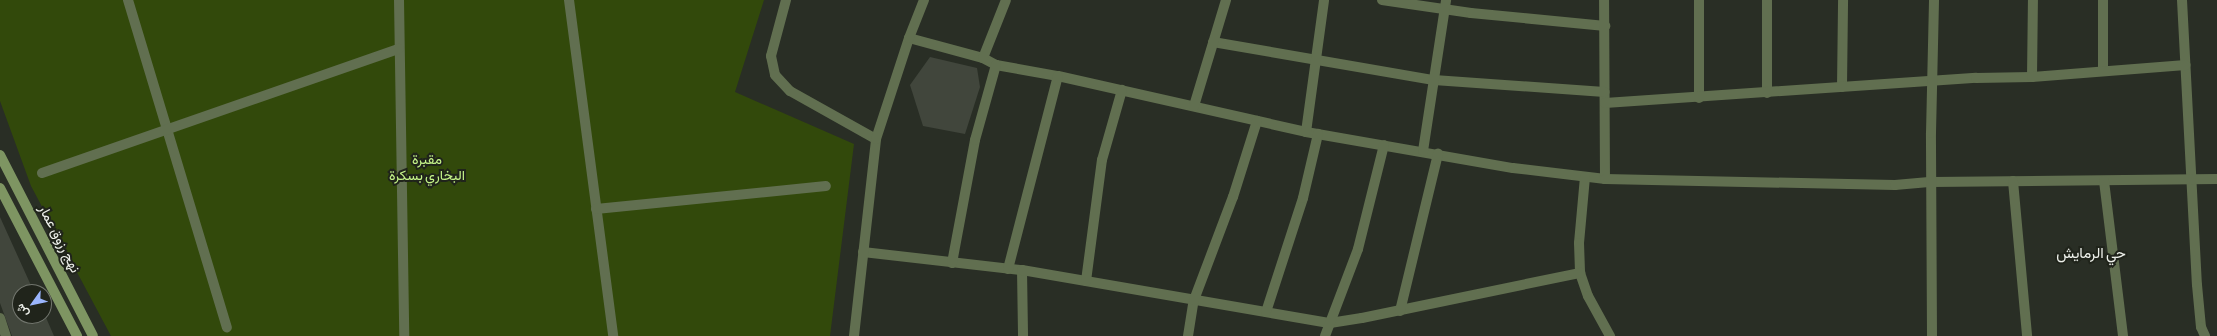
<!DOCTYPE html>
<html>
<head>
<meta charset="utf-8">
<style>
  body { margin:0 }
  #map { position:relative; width:2217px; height:336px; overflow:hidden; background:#292e25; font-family:"Sofia Sans Condensed",Vazirmatn,sans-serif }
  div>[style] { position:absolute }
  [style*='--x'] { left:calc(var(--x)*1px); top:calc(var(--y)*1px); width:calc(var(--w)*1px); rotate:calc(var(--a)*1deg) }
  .green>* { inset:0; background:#32490b }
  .building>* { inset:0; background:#41463c }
  .pedestrian>* { height:10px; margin:-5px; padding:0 5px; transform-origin:5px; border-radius:5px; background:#616f50 }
  .minor>* { height:10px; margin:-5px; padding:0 5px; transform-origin:5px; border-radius:5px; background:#616f50 }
  .secondary>* { height:10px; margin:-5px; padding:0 5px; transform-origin:5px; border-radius:5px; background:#7e9562 }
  span { translate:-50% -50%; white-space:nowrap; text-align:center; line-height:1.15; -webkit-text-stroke:4px #20241b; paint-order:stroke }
  .park-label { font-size:14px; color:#c4f389 }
  .street-label { font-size:14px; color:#eef1eb }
  .neighbourhood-label { font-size:15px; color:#eef1eb }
  .north { position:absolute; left:12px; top:284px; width:40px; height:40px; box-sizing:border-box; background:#20241b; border:1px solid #72766e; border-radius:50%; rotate:237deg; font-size:11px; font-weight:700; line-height:16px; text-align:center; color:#eef1eb }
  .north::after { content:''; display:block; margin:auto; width:14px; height:18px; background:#9ab5fd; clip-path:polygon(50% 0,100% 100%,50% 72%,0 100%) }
</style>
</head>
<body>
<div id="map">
  <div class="green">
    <i style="clip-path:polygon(0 0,764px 0,735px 92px,854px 144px,830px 336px,111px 336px,31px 186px,0 101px)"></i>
  </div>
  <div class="building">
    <i style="clip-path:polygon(930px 57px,977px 68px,980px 87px,965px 134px,923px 126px,910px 85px)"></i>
    <i style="clip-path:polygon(0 217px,34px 292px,20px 292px,20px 316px,44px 316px,44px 313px,54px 336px,12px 336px,0 303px)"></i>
  </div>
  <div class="pedestrian">
    <i style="--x:128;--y:0;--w:342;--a:73.2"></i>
    <i style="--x:399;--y:0;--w:336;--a:89.1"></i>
    <i style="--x:569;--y:0;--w:339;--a:82.5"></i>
    <i style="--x:42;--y:173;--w:378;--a:-19.2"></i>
    <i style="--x:596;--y:209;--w:231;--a:-5.7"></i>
  </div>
  <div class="minor">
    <i style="--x:786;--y:0;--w:58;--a:105"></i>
    <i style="--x:771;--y:56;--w:19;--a:78"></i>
    <i style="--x:775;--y:75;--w:22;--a:47"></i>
    <i style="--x:790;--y:91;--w:98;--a:29.2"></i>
    <i style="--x:1382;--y:0;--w:90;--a:8.3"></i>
    <i style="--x:1471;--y:13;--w:135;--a:5.5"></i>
    <i style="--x:1699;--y:0;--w:98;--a:90"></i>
    <i style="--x:1767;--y:0;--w:93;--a:90"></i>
    <i style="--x:2182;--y:0;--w:285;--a:87"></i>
    <i style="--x:2197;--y:285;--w:42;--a:84.6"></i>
    <i style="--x:2201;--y:327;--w:10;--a:66"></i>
    <i style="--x:909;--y:38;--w:77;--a:15.1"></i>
    <i style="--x:983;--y:58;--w:15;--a:28"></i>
    <i style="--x:996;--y:65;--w:63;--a:10.1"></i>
    <i style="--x:1058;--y:76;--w:254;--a:12.7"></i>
    <i style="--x:1306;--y:132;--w:210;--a:9.9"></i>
    <i style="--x:1513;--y:168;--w:93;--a:6.8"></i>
    <i style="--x:1605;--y:179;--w:179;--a:-90.3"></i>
    <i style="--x:1213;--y:42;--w:224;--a:9.8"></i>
    <i style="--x:1434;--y:80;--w:171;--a:4"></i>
    <i style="--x:983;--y:58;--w:62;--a:-68.4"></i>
    <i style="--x:2103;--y:71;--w:71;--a:-90"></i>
    <i style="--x:2032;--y:77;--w:77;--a:-89.3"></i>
    <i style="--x:1842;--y:87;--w:87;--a:-89.3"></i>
    <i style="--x:1605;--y:103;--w:372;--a:-3.9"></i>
    <i style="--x:1976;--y:78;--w:56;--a:-1"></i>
    <i style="--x:2032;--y:77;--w:154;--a:-4.5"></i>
    <i style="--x:1194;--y:106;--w:111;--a:-73.2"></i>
    <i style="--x:1306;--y:132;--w:133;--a:-82.2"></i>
    <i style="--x:1423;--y:151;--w:153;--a:-81.3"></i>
    <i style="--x:1585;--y:177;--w:66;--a:95.2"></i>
    <i style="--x:1579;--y:243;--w:30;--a:88"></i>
    <i style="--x:1580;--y:273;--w:24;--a:71"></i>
    <i style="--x:1588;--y:296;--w:46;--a:61.2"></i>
    <i style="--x:1605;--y:179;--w:290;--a:1.2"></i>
    <i style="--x:1895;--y:185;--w:37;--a:-5"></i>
    <i style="--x:1932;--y:182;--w:285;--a:-0.6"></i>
    <i style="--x:2013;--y:181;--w:156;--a:84.8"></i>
    <i style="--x:2104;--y:181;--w:156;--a:83"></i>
    <i style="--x:863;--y:252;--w:160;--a:6.5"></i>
    <i style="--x:1022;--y:270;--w:66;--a:89.1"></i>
    <i style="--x:952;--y:263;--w:125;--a:-79.4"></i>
    <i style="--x:975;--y:140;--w:78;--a:-74.4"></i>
    <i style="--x:1008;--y:269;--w:199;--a:-75.5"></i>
    <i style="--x:1022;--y:270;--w:313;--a:9.8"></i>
    <i style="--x:1330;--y:323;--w:32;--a:-9"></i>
    <i style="--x:1362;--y:318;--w:223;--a:-11.7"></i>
    <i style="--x:1086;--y:281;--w:122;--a:-82.5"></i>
    <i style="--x:1102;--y:160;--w:73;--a:-74.1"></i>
    <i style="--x:1400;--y:311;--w:162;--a:-76.4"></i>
    <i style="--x:1266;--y:312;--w:120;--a:-72"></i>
    <i style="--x:1303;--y:198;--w:66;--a:-76.8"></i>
    <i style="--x:0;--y:318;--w:19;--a:72"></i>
    <i style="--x:854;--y:336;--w:198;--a:-83.6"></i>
    <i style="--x:876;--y:139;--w:106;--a:-71.9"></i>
    <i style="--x:909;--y:38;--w:41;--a:-68.5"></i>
    <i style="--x:1188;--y:336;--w:36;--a:-81"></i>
    <i style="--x:1194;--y:300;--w:110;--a:-69.3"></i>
    <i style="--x:1233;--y:197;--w:80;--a:-72.5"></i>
    <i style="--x:1325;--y:336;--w:93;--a:-69.2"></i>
    <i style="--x:1358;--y:249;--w:107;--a:-76"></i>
    <i style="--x:1932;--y:336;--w:203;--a:-90.3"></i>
    <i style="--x:1931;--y:133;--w:133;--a:-88.7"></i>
  </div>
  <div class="secondary">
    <i style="--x:0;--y:155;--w:203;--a:62.8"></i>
    <i style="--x:0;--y:188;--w:167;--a:62.5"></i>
  </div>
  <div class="park-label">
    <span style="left:427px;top:168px">مقبرة<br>البخاري بسكرة</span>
  </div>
  <div class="street-label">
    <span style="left:59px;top:239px;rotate:63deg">نهج رزوق عمار</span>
  </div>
  <div class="neighbourhood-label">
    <span style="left:2091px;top:254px">حي الرمايش</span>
  </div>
  <div class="north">ش</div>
</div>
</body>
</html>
